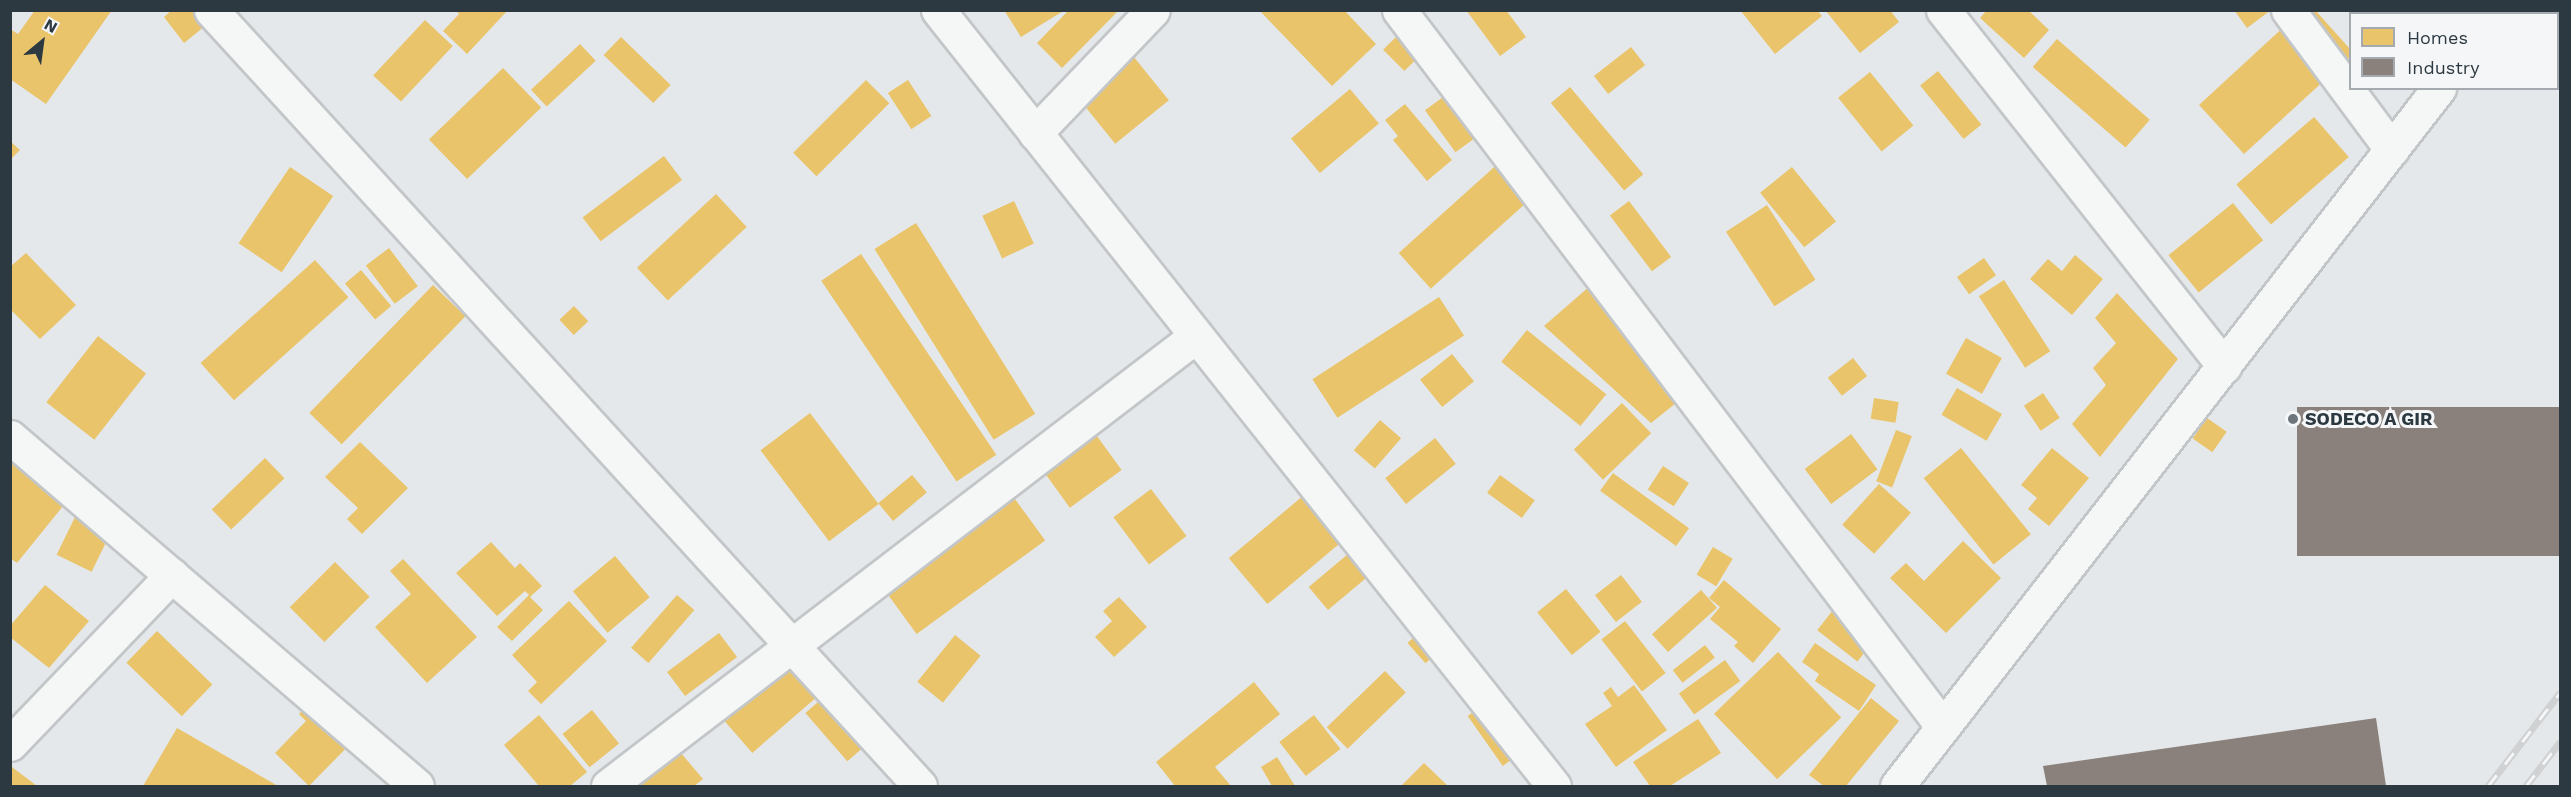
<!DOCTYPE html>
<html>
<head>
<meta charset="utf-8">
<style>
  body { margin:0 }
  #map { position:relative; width:2571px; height:797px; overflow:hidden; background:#e5e8ea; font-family:"Work Sans",sans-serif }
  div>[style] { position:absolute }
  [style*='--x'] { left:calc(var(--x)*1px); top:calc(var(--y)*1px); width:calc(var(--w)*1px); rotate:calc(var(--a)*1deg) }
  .homes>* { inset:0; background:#e9c46a; transform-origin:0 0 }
  .industry>* { inset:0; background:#8a817c; transform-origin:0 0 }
  .roads { filter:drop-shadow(2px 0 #c3c6c8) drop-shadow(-2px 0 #c3c6c8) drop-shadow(0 2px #c3c6c8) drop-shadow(0 -2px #c3c6c8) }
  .minor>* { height:33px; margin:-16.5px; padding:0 16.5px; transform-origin:16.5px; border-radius:16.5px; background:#f5f6f6 }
  .tertiary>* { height:33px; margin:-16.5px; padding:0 16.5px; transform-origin:16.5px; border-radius:16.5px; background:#f5f6f6 }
  .rail>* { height:7px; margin-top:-3.5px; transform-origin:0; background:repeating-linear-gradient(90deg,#f4f6f8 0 14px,#ced0d1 0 28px); box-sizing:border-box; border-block:2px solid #ced0d1 }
  .dots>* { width:16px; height:16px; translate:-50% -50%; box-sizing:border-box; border:3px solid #f4f6f8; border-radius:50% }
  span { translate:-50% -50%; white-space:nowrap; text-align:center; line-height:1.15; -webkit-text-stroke:6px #f4f6f8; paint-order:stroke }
  .poi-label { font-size:18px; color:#2d3941; font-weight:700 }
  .left { translate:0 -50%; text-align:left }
  .frame { position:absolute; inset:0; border:12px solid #2d3941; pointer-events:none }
  .legend { position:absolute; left:2349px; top:12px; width:210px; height:78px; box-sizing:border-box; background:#f4f6f8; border:2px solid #a4aaaf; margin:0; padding:8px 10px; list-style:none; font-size:18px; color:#2d3941 }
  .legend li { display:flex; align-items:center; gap:12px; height:30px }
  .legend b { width:30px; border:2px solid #a4aaaf }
  .north { position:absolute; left:12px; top:12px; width:60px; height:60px; -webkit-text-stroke:4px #f4f6f8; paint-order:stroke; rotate:29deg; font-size:16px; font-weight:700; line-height:24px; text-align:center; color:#2d3941 }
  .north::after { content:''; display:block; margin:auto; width:21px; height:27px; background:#2d3941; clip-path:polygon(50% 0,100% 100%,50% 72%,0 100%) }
</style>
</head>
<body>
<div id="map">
  <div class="homes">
    <i style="clip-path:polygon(35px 10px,112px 10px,46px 104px,10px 79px,10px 29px,18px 34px)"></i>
    <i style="clip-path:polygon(172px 10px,194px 10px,205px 26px,184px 43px,164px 17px)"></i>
    <i style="clip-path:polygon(456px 10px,508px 10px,467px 54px,443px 31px,459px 14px)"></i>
    <i style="clip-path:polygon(1004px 10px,1065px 10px,1021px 37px)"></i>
    <i style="clip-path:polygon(1069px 10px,1119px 10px,1062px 68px,1037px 43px)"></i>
    <i style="clip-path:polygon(1259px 10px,1344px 10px,1376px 44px,1332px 86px)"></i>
    <i style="clip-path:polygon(1466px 10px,1506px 10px,1526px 37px,1500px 56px)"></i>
    <i style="clip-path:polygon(1740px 10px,1817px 10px,1822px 16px,1775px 54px)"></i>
    <i style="clip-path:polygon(1825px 10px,1890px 10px,1899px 22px,1860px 53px)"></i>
    <i style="clip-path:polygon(1987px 10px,2028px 10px,2049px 30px,2024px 58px,1980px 18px)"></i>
    <i style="clip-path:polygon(2234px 10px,2271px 10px,2247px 28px)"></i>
    <i style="clip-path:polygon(2302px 10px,2315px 10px,2350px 49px,2350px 57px,2244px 154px,2199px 105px)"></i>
    <i style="left:2359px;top:10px;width:45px;height:4px"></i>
    <i style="left:425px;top:20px;width:38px;height:76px;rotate:43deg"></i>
    <i style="left:1398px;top:35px;width:30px;height:21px;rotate:45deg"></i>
    <i style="left:621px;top:37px;width:69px;height:25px;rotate:44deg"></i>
    <i style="left:2057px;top:39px;width:123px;height:37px;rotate:41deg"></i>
    <i style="left:580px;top:44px;width:23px;height:67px;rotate:47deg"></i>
    <i style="left:1631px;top:47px;width:23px;height:47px;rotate:52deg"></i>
    <i style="left:1133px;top:56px;width:57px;height:69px;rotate:51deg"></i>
    <i style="left:503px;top:68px;width:55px;height:103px;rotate:46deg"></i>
    <i style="left:1938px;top:71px;width:69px;height:23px;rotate:51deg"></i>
    <i style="left:1870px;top:72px;width:69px;height:41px;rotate:51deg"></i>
    <i style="left:866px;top:80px;width:33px;height:103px;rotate:45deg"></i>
    <i style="left:908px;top:80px;width:43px;height:24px;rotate:57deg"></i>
    <i style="left:1570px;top:87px;width:114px;height:25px;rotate:50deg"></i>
    <i style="left:1350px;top:89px;width:45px;height:77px;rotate:50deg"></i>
    <i style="left:1450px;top:92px;width:52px;height:31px;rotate:54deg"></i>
    <i style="clip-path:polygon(1405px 104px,1452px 160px,1427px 181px,1393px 140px,1398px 136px,1385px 120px)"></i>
    <i style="left:2314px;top:117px;width:53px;height:103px;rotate:49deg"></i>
    <i style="clip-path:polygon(10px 141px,20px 150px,10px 160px)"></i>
    <i style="left:664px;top:156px;width:30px;height:102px;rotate:53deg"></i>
    <i style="left:1502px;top:160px;width:48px;height:139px;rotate:48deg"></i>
    <i style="left:290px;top:167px;width:52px;height:92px;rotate:34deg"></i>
    <i style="left:1792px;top:167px;width:70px;height:41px;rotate:51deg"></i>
    <i style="left:716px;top:194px;width:45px;height:108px;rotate:47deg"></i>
    <i style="left:1014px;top:201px;width:47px;height:35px;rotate:65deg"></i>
    <i style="left:1629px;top:201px;width:70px;height:24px;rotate:53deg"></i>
    <i style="left:2233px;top:203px;width:48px;height:83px;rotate:51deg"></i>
    <i style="left:1767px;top:205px;width:89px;height:49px;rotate:57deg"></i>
    <i style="left:916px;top:223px;width:225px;height:49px;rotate:58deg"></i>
    <i style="left:389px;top:248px;width:48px;height:29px;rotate:53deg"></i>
    <i style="clip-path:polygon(26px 253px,76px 305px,40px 339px,10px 309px,10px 267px)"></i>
    <i style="left:861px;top:254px;width:242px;height:48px;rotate:56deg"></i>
    <i style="clip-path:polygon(2075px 255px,2103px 279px,2072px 315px,2030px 279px,2048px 259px,2062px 271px)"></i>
    <i style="left:1984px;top:258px;width:21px;height:33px;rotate:55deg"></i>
    <i style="left:315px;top:260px;width:50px;height:154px;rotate:48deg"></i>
    <i style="left:361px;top:270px;width:47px;height:21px;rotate:50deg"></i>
    <i style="clip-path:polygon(1598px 279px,1691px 391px,1651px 423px,1544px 326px)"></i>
    <i style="left:2004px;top:280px;width:85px;height:30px;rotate:57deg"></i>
    <i style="left:433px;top:285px;width:45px;height:178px;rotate:44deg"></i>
    <i style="clip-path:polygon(2117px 293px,2178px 359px,2100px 457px,2072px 424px,2106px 385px,2093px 368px,2116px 343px,2095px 318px)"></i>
    <i style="left:1439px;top:297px;width:46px;height:151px;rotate:57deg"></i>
    <i style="left:574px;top:306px;width:21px;height:20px;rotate:47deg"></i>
    <i style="left:1527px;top:330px;width:102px;height:41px;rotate:39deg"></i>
    <i style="left:98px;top:336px;width:61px;height:84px;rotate:38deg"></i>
    <i style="left:1966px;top:338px;width:41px;height:41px;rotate:29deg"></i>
    <i style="left:1452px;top:354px;width:35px;height:41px;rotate:51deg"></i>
    <i style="left:1853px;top:358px;width:23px;height:32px;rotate:52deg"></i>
    <i style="left:1957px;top:388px;width:52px;height:31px;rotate:30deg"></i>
    <i style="left:2043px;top:393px;width:30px;height:23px;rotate:56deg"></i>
    <i style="left:1874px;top:398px;width:25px;height:21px;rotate:9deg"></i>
    <i style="left:1622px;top:403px;width:42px;height:67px;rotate:46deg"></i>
    <i style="left:810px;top:413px;width:114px;height:62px;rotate:53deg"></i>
    <i style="clip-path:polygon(10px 416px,76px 490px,17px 563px,10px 558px)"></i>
    <i style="left:2207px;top:418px;width:24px;height:25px;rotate:35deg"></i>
    <i style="left:1380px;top:420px;width:28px;height:40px;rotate:41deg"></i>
    <i style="left:1896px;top:430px;width:17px;height:55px;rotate:21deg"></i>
    <i style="left:1094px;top:432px;width:47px;height:64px;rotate:54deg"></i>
    <i style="left:1851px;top:434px;width:44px;height:58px;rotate:53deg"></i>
    <i style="left:1435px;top:438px;width:33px;height:64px;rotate:51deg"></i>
    <i style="clip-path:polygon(360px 442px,408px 488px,362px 534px,347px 519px,358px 508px,325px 477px)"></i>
    <i style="left:1961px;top:448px;width:111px;height:48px;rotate:51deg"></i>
    <i style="clip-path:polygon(2052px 448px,2089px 478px,2049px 526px,2028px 509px,2037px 498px,2021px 485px)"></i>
    <i style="left:265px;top:458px;width:28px;height:74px;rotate:46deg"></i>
    <i style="left:1663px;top:466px;width:31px;height:28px;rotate:33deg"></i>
    <i style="left:1613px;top:473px;width:94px;height:22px;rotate:36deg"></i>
    <i style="left:912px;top:475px;width:23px;height:44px;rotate:50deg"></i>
    <i style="left:1500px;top:475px;width:43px;height:22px;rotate:36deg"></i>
    <i style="left:1879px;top:484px;width:43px;height:55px;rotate:42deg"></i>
    <i style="left:1007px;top:488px;width:65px;height:159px;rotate:54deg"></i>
    <i style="left:1151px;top:489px;width:59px;height:47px;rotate:53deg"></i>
    <i style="left:1310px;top:490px;width:60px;height:106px;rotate:50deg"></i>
    <i style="left:75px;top:517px;width:39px;height:42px;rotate:26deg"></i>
    <i style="clip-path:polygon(1963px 541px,2001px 578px,1946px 633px,1890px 578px,1906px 563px,1924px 581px)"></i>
    <i style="clip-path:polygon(491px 542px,515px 568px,520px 563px,542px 586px,530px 597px,543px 610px,512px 641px,497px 627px,529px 595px,525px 591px,497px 616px,456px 573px)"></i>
    <i style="left:1360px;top:544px;width:30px;height:67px;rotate:50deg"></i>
    <i style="left:1713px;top:547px;width:23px;height:32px;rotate:31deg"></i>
    <i style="left:615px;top:556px;width:54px;height:55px;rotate:50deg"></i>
    <i style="clip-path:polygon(403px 559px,477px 637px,427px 683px,375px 627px,411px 594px,390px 571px)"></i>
    <i style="left:335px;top:562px;width:49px;height:64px;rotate:45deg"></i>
    <i style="left:1621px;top:575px;width:34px;height:33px;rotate:52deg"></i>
    <i style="clip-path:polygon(1724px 580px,1781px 629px,1753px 663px,1734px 646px,1738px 642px,1710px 619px,1720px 607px,1709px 598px)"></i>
    <i style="clip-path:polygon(45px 585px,89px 621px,49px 668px,10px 637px,10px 626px)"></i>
    <i style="left:1566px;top:589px;width:55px;height:37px;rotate:51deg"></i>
    <i style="left:1701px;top:590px;width:24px;height:66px;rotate:48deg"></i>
    <i style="left:677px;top:595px;width:23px;height:70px;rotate:41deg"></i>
    <i style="clip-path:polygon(1119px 597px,1147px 627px,1114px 657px,1095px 637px,1112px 621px,1103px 611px)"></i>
    <i style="clip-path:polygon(569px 601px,607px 641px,541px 704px,528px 691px,537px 682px,512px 655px)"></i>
    <i style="left:1840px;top:601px;width:51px;height:37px;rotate:38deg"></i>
    <i style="left:1432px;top:621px;width:27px;height:33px;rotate:48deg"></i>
    <i style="left:1625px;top:621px;width:66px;height:30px;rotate:52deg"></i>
    <i style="left:157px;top:631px;width:77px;height:44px;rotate:44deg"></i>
    <i style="left:719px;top:633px;width:30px;height:65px;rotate:53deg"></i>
    <i style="left:955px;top:635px;width:33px;height:60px;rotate:39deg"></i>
    <i style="clip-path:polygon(1815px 643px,1876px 685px,1859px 711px,1815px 681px,1819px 674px,1802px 662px)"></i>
    <i style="left:1705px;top:645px;width:16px;height:41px;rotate:52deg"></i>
    <i style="left:1778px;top:652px;width:91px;height:89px;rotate:46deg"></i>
    <i style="left:1725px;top:660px;width:26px;height:57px;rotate:54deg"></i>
    <i style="left:785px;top:661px;width:48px;height:85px;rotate:49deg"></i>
    <i style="left:1385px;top:671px;width:30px;height:81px;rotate:46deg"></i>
    <i style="clip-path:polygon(1254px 682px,1280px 714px,1215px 767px,1231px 786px,1175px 786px,1156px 762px)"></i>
    <i style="clip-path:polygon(1634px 685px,1667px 730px,1616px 767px,1585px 724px,1612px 706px,1603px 693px,1611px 687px,1618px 697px)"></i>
    <i style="clip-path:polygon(322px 691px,363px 731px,309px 786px,275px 753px,306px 721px,299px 714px)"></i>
    <i style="left:825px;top:696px;width:64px;height:26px;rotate:49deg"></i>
    <i style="clip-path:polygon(1871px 698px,1899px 721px,1846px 786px,1824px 786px,1809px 775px)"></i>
    <i style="left:1489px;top:701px;width:61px;height:26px;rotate:55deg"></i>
    <i style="left:592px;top:710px;width:43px;height:38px;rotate:51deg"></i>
    <i style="clip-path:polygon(539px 715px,587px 772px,570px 786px,539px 786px,504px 745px)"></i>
    <i style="left:1314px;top:715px;width:43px;height:44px;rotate:52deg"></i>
    <i style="clip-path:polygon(1698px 719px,1721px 753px,1670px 786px,1650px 786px,1633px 762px)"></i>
    <i style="clip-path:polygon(177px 728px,278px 786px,143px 786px)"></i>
    <i style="clip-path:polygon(675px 746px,703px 779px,694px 786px,627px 786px)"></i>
    <i style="clip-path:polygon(1277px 757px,1295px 786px,1272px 786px,1261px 767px)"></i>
    <i style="clip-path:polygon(1424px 763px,1448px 786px,1401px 786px)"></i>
    <i style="clip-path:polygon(12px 767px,37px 786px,10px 786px)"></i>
  </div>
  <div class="industry">
    <i style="left:2560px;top:407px;width:149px;height:263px;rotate:90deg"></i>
    <i style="clip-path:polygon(2376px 718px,2386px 786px,2047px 786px,2043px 766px)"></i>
  </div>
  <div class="roads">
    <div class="minor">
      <i style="--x:211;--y:10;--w:1051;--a:47.58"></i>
      <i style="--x:938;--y:10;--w:991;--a:51.56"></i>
      <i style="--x:1399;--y:10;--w:900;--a:52.81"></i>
      <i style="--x:1943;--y:10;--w:454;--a:51.7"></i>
      <i style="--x:2288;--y:10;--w:174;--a:53.4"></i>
      <i style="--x:1035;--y:133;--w:170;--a:-46.2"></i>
      <i style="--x:10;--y:437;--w:536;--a:40.61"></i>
      <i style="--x:10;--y:744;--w:234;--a:-46.2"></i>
      <i style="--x:608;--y:786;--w:740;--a:-37.43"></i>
    </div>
    <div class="tertiary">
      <i style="--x:2497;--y:14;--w:5;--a:-53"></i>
      <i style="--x:1897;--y:786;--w:884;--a:-52.17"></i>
    </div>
  </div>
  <div class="rail">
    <i style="--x:2488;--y:786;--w:118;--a:-52.3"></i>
    <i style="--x:2526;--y:786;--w:56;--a:-52.3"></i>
  </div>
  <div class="dots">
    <i style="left:2293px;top:419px;background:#6d767c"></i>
  </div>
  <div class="poi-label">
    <span class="left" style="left:2305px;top:419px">SODECO A GIR</span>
  </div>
  <div class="frame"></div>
  <ul class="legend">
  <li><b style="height:16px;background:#e9c46a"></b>Homes</li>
  <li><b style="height:16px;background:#8a817c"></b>Industry</li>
  </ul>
  <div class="north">N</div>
</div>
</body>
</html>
